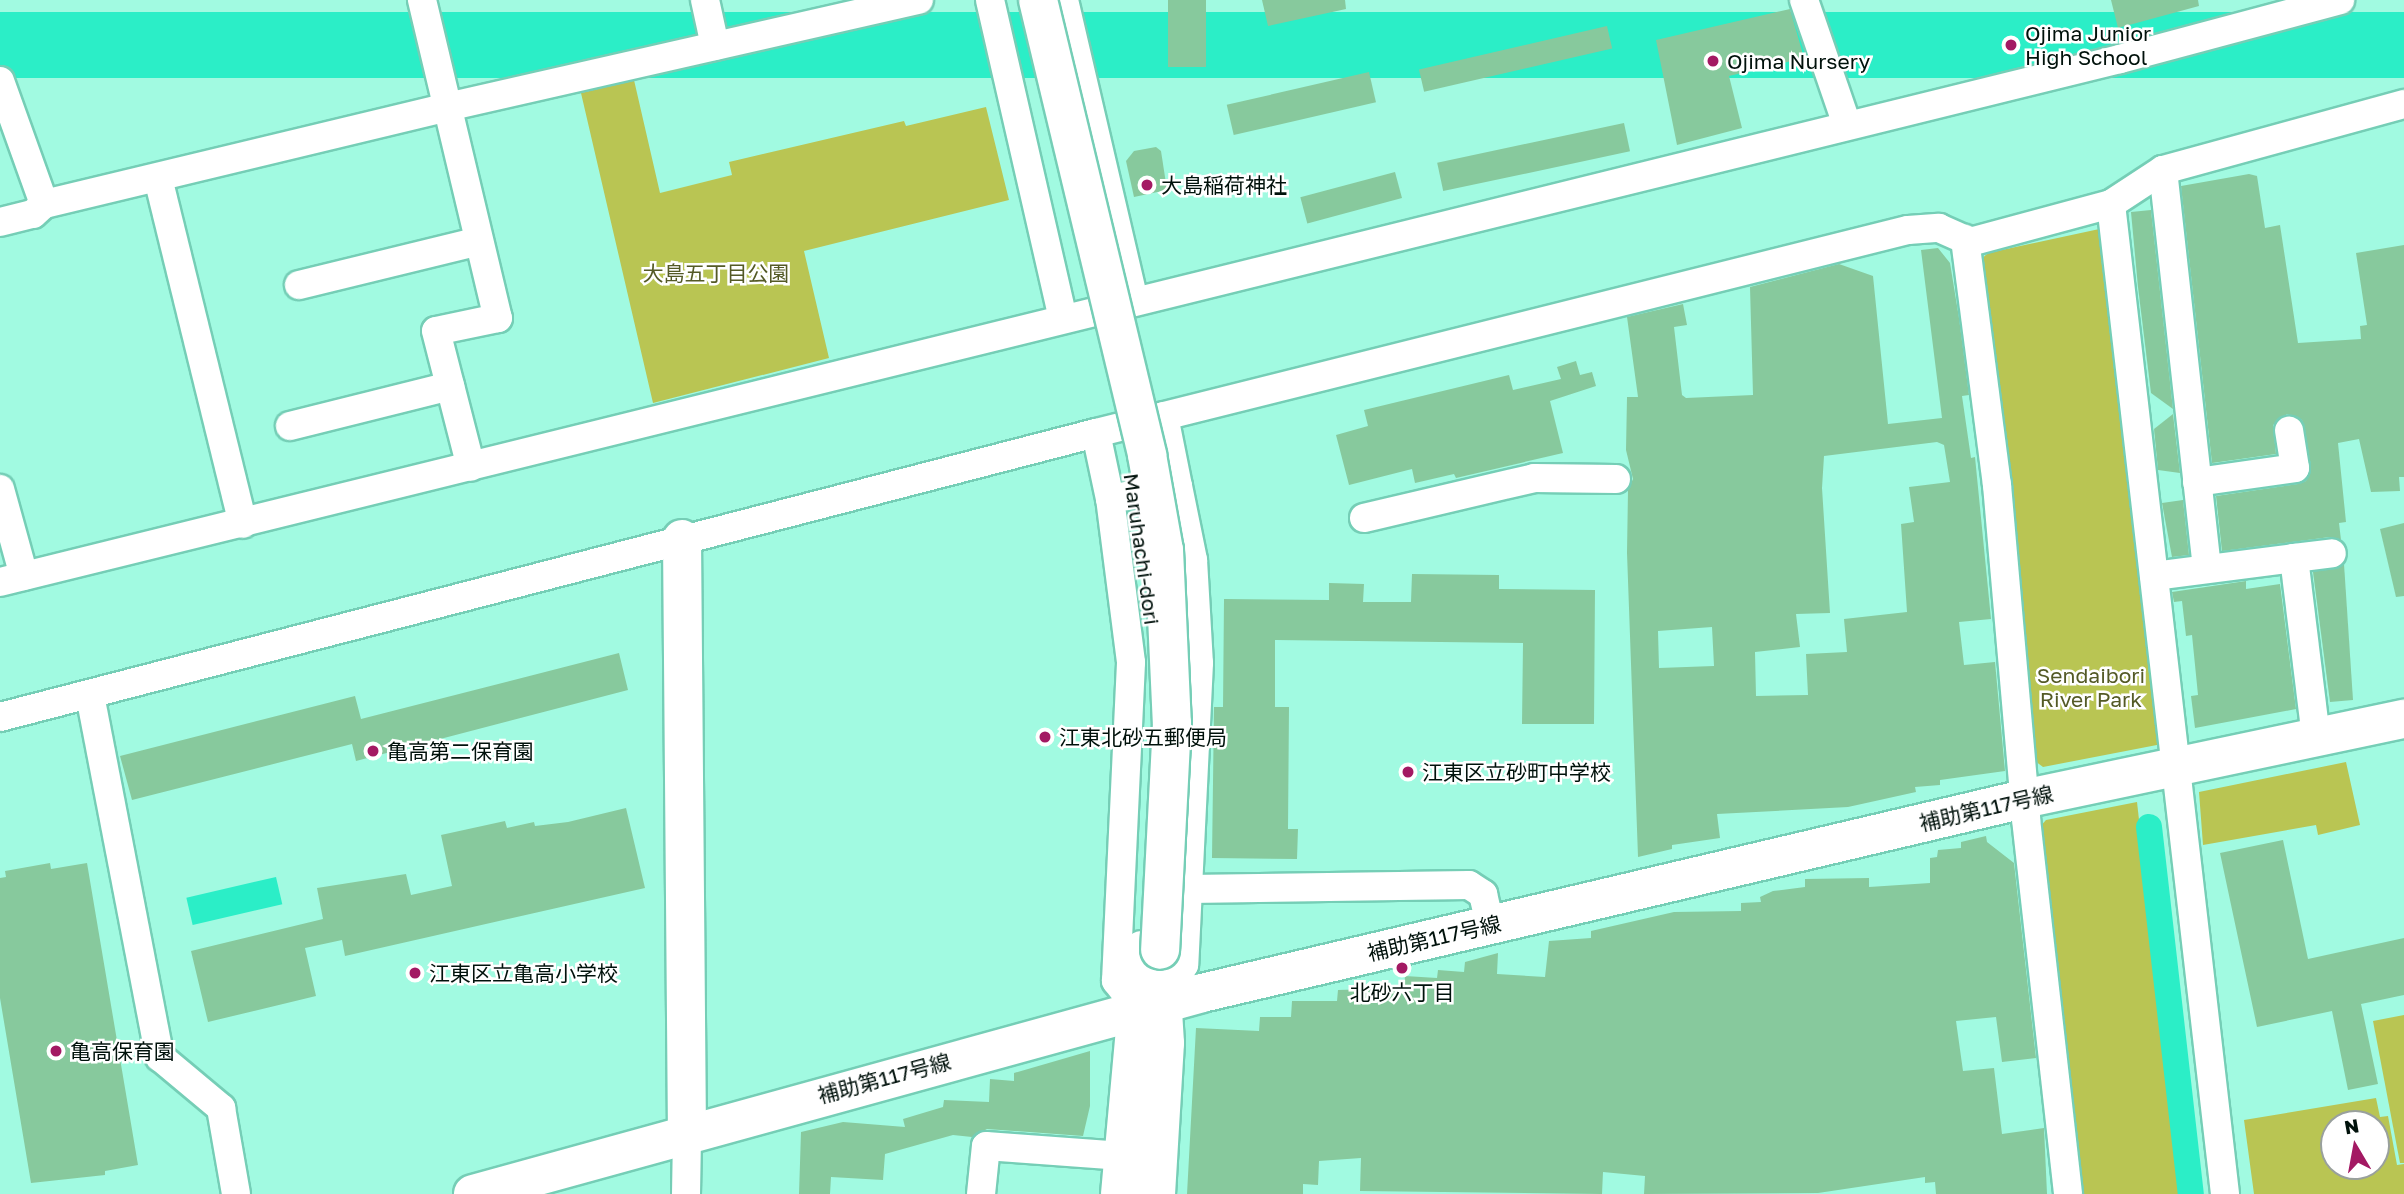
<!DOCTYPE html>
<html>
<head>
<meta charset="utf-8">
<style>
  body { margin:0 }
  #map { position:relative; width:2404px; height:1194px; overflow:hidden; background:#a1fae1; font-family:"Golos Text","Noto Sans JP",sans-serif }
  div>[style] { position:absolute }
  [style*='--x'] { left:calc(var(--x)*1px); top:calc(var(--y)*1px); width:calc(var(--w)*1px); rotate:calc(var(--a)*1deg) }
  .green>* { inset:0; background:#b9c553 }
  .water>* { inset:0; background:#2beec7; transform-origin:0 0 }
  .pier>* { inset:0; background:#a1fae1; transform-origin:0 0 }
  .canal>* { height:26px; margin:-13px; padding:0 13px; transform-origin:13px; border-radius:13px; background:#2beec7 }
  .building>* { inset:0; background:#87c99d; transform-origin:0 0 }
  .roads { filter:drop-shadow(2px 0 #75ceb6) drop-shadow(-2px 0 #75ceb6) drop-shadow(0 2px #75ceb6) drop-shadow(0 -2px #75ceb6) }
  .street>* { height:28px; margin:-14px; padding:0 14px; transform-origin:14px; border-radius:14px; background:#fff }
  .secondary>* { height:38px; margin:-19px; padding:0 19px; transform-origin:19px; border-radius:19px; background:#fff }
  .bridges { filter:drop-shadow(2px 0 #75ceb6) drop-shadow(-2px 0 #75ceb6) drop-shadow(0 2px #75ceb6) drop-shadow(0 -2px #75ceb6) }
  .secondary-bridge>* { height:38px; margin:-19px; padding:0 19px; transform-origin:19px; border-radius:19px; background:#fff }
  .dots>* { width:19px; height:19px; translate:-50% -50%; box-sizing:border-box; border:4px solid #fff; border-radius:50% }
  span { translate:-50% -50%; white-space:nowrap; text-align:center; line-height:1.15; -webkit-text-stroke:5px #fff; paint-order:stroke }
  .poi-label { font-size:21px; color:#00110b }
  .left { translate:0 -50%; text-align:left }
  .park-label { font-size:21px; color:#545a26 }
  .street-label { font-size:21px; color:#00110b }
  .north { position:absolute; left:2320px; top:1110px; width:70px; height:70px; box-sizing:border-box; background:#fff; border:2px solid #99a09d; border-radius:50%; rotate:350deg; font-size:19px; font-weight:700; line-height:28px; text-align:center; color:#00110b }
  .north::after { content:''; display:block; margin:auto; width:24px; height:32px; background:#a31963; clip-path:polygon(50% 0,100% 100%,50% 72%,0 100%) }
</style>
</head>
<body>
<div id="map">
  <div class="green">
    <i style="clip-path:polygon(634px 80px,660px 193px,732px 175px,729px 162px,904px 121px,906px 126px,986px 107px,1009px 200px,804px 251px,829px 358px,653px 403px,581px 93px)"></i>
    <i style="clip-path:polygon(2104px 228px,2162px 744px,2043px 767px,2035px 761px,1978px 262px,1988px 253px)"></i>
    <i style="clip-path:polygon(2346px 762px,2360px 825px,2318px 835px,2316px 825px,2203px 845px,2199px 792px)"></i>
    <i style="clip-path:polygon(2137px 802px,2181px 1194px,2081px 1194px,2038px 829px,2046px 820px)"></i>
    <i style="clip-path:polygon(2404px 1015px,2404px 1163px,2400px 1163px,2373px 1021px)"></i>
    <i style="clip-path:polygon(evenodd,2376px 1098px,2380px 1117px,2388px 1116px,2397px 1165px,2404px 1164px,2404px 1194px,2254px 1194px,2244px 1120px,2376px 1098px,2334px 1124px,2376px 1124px,2376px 1166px,2334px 1166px,2334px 1124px)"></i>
  </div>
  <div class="water">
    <i style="left:2404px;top:12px;width:66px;height:2478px;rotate:90deg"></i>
    <i style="left:276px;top:877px;width:28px;height:92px;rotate:77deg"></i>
  </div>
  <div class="pier">
    <i style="left:1146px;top:324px;width:70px;height:70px;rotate:77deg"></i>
  </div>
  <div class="canal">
    <i style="--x:2149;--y:827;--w:369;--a:83.5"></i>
  </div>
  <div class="building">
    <i style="left:1168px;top:0;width:38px;height:67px"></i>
    <i style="clip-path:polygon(1262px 0,1345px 0,1346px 9px,1268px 26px)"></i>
    <i style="clip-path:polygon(2111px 0,2198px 0,2199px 6px,2118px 28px)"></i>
    <i style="clip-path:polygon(1790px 9px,1804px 58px,1729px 76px,1742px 128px,1677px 145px,1656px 40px)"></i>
    <i style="left:1607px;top:26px;width:23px;height:193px;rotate:77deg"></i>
    <i style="left:1369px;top:72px;width:31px;height:146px;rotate:77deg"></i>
    <i style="left:1624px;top:123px;width:29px;height:191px;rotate:78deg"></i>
    <i style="clip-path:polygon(1156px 147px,1161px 151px,1167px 190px,1134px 197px,1126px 161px,1134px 151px)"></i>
    <i style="left:1395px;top:172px;width:27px;height:98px;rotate:75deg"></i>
    <i style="clip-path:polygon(2249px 174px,2257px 176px,2265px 228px,2280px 225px,2298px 343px,2361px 339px,2360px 326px,2367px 325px,2356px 253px,2404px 245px,2404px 477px,2399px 477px,2400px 491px,2371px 492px,2359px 439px,2338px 443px,2346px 522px,2339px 523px,2341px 540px,2330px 537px,2222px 551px,2216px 496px,2298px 484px,2306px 481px,2311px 466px,2302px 420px,2287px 414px,2273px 425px,2276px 454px,2212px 463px,2181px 186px)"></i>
    <i style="clip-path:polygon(2151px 210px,2173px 409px,2151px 393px,2138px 287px,2131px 212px)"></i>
    <i style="clip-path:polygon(evenodd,1938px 248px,1950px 263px,1959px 318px,1969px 395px,1962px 396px,1971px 458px,1975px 457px,1991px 619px,1959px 622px,1964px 665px,1995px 662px,2005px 771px,1940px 780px,1940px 785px,1915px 787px,1916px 792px,1848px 807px,1717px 814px,1720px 838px,1672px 845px,1672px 849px,1638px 857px,1627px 553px,1628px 490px,1633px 479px,1626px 450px,1627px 397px,1638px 397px,1627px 317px,1683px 304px,1687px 325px,1674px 327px,1682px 395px,1686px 398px,1753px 395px,1750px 287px,1839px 264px,1873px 276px,1888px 424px,1942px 418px,1921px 250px,1938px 248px,1937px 442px,1944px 445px,1950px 482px,1909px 487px,1914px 522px,1901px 524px,1907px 612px,1844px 619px,1847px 652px,1806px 654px,1808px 695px,1756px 696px,1755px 652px,1800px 647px,1796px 614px,1830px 613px,1822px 488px,1824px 456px,1937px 442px,1938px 248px,1712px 627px,1714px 666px,1659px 668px,1658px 631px,1712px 627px)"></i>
    <i style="clip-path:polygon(1576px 361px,1580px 375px,1592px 372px,1596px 386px,1550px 401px,1563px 453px,1456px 478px,1454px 474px,1415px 483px,1412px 469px,1349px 485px,1336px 435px,1368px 426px,1364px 410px,1509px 375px,1513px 390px,1561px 379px,1557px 367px)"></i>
    <i style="clip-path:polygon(2173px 414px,2180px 473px,2158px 470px,2154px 429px)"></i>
    <i style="clip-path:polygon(2183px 500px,2189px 555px,2172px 557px,2162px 503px)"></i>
    <i style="clip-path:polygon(2404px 523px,2404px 596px,2396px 597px,2380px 529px)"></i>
    <i style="clip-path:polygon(2344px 564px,2353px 700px,2330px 702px,2313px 572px)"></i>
    <i style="clip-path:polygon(1412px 574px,1499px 575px,1499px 589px,1595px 590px,1594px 724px,1522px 724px,1523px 643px,1275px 640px,1275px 707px,1289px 707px,1288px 829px,1298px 829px,1297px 859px,1212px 858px,1214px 707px,1223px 707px,1224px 599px,1329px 600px,1329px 583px,1364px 584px,1363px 602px,1411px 602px)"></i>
    <i style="clip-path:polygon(2246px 581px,2246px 589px,2280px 584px,2296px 709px,2195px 728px,2191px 696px,2198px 695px,2192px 635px,2186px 636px,2182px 601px,2174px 602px,2172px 592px)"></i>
    <i style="clip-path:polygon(619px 653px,628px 690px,356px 761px,352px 744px,132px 800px,120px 756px,355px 696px,361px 719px)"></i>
    <i style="clip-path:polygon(626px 808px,645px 888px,345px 956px,342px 940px,305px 948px,316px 996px,208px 1022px,191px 951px,323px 919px,317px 888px,406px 874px,411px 895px,452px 886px,441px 835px,505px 821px,507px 828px,534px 822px,535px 826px,568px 822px)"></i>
    <i style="clip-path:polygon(1986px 836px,1987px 842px,2014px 863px,2036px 1058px,2002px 1062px,1996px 1017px,1956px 1021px,1963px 1071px,1994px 1068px,2002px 1134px,2044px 1128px,2047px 1194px,1936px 1194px,1935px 1182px,1925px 1183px,1925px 1177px,1818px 1193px,1644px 1194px,1645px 1176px,1603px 1172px,1602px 1194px,1360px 1191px,1361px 1158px,1319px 1161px,1318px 1185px,1303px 1184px,1303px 1194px,1187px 1194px,1196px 1028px,1259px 1031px,1260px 1017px,1291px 1017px,1292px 1001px,1337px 1001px,1338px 990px,1404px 988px,1405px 976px,1437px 978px,1438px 970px,1464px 972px,1465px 962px,1498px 953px,1497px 974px,1545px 977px,1549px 941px,1591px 938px,1591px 931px,1674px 912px,1741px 911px,1741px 903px,1761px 902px,1760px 897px,1773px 891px,1805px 887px,1805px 879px,1869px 878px,1869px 887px,1930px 883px,1930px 858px,1937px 857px,1938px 850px,1961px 848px,1961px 842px)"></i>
    <i style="clip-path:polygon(2283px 840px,2308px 959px,2404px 938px,2404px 995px,2361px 1004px,2378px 1084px,2348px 1090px,2332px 1011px,2257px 1027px,2220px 853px)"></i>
    <i style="clip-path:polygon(50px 863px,51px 869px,87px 863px,138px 1165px,105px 1171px,105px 1175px,31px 1183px,0 998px,0 878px,6px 877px,5px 871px)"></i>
    <i style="clip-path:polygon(1090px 1051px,1090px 1106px,1083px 1136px,987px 1129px,972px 1137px,953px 1135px,885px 1154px,883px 1180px,831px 1177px,830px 1194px,799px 1194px,801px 1132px,843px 1122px,905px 1127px,903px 1119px,943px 1107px,944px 1100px,989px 1102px,990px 1079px,1014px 1081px,1014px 1073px)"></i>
  </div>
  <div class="roads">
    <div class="street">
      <i style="--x:422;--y:0;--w:327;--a:76.6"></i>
      <i style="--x:498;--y:318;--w:63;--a:168.2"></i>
      <i style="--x:436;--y:331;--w:140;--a:75.6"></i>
      <i style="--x:705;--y:0;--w:47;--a:77.7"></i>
      <i style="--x:990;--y:0;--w:326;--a:77.1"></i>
      <i style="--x:1064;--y:0;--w:308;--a:76.9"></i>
      <i style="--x:1804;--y:0;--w:132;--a:71"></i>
      <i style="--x:0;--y:81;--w:131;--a:70.3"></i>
      <i style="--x:2163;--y:170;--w:401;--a:83.7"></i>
      <i style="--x:158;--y:178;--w:356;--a:76.2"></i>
      <i style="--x:2111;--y:204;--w:997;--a:83.43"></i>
      <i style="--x:0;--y:222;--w:34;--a:-14"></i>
      <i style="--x:33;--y:214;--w:15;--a:-42"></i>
      <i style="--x:44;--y:204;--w:415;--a:-13.5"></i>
      <i style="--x:447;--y:107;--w:484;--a:-12.8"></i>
      <i style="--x:1965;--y:239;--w:248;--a:82.6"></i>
      <i style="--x:1997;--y:485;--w:335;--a:85"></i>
      <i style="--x:2026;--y:819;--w:377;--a:83.6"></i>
      <i style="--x:299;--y:285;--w:185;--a:-13.7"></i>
      <i style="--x:1164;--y:416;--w:71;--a:78.7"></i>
      <i style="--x:290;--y:426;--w:165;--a:-14"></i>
      <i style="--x:1096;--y:433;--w:67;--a:78"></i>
      <i style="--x:2197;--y:482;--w:99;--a:-8.1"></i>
      <i style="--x:2295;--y:468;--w:38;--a:-99"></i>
      <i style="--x:0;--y:489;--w:90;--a:74.6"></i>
      <i style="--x:1364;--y:518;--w:175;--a:-13.2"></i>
      <i style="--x:1534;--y:478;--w:82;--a:0.7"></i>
      <i style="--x:2294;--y:558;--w:38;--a:-7"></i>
      <i style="--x:2154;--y:576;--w:141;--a:-7.3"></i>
      <i style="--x:2294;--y:558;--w:180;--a:83"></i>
      <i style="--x:0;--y:582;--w:2184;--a:-13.86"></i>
      <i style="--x:2120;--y:59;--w:228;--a:-15"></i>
      <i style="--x:90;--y:695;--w:369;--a:79.1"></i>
      <i style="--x:160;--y:1057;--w:80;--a:39.9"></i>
      <i style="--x:221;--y:1108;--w:87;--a:80.1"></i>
      <i style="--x:0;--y:717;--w:1132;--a:-14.53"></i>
      <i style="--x:1096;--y:433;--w:837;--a:-14.04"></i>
      <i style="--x:1908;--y:230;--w:31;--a:-4"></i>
      <i style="--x:1939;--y:228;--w:34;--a:24"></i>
      <i style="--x:1970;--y:242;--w:146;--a:-15.1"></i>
      <i style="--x:2111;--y:204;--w:62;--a:-33.2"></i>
      <i style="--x:2163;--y:170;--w:250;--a:-15.3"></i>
      <i style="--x:1189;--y:889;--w:280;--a:-0.8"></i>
      <i style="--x:1469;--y:885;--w:17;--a:33"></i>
      <i style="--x:1483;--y:894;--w:32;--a:77"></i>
      <i style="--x:1138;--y:1009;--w:36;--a:-128"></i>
      <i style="--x:1116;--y:981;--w:319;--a:-87.3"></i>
      <i style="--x:1131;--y:662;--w:164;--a:-97.3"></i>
      <i style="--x:1110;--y:499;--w:69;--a:-10.8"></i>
      <i style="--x:1178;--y:486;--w:76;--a:78.5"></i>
      <i style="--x:1193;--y:560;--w:103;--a:86.7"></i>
      <i style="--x:1199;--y:663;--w:302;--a:92.8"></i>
      <i style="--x:1184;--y:965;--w:45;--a:120.5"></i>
      <i style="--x:686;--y:1194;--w:60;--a:-89"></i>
      <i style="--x:981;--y:1194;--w:48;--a:-84.1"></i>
      <i style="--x:986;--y:1146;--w:137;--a:4.2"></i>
    </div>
    <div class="secondary">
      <i style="--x:682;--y:539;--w:595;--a:89.52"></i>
      <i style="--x:473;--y:1194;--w:756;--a:-15.41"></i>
      <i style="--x:1202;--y:993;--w:849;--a:-13.28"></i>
      <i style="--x:2028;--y:798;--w:384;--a:-11.9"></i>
      <i style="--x:1120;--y:1194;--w:245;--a:-84.8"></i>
      <i style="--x:1156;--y:1194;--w:151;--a:-86.6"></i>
      <i style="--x:1165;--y:1043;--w:63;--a:-93.6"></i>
    </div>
  </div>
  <div class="bridges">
    <div class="secondary-bridge">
      <i style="--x:1038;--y:0;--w:468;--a:76.5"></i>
      <i style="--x:1147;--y:455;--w:97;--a:79.9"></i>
      <i style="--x:1164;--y:550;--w:173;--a:87.4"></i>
      <i style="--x:1172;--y:723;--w:227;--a:93"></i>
    </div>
  </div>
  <div class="dots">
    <i style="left:2011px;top:45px;background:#a31963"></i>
    <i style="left:1713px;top:61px;background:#a31963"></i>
    <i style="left:1147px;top:185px;background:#a31963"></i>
    <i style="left:1045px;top:737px;background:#a31963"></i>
    <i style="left:373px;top:751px;background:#a31963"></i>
    <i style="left:1408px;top:772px;background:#a31963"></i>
    <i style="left:1402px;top:968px;background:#a31963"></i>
    <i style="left:415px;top:973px;background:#a31963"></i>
    <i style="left:56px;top:1051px;background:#a31963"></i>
  </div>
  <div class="poi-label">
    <span class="left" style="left:2025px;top:45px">Ojima Junior<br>High School</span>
    <span class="left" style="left:1727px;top:61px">Ojima Nursery</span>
    <span class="left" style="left:1161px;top:185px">大島稲荷神社</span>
    <span class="left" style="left:1059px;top:737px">江東北砂五郵便局</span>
    <span class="left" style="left:387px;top:751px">亀高第二保育園</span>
    <span class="left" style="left:1422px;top:772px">江東区立砂町中学校</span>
    <span class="left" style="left:429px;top:973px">江東区立亀高小学校</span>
    <span style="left:1402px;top:992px">北砂六丁目</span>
    <span class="left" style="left:70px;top:1051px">亀高保育園</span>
  </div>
  <div class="park-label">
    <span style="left:716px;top:273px">大島五丁目公園</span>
    <span style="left:2091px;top:687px">Sendaibori<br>River Park</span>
  </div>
  <div class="street-label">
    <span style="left:1142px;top:549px;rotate:82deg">Maruhachi-dori</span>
    <span style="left:1986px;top:808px;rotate:-13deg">補助第117号線</span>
    <span style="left:1434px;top:938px;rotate:-13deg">補助第117号線</span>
    <span style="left:884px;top:1078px;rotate:-15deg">補助第117号線</span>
  </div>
  <div class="north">N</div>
</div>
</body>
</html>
